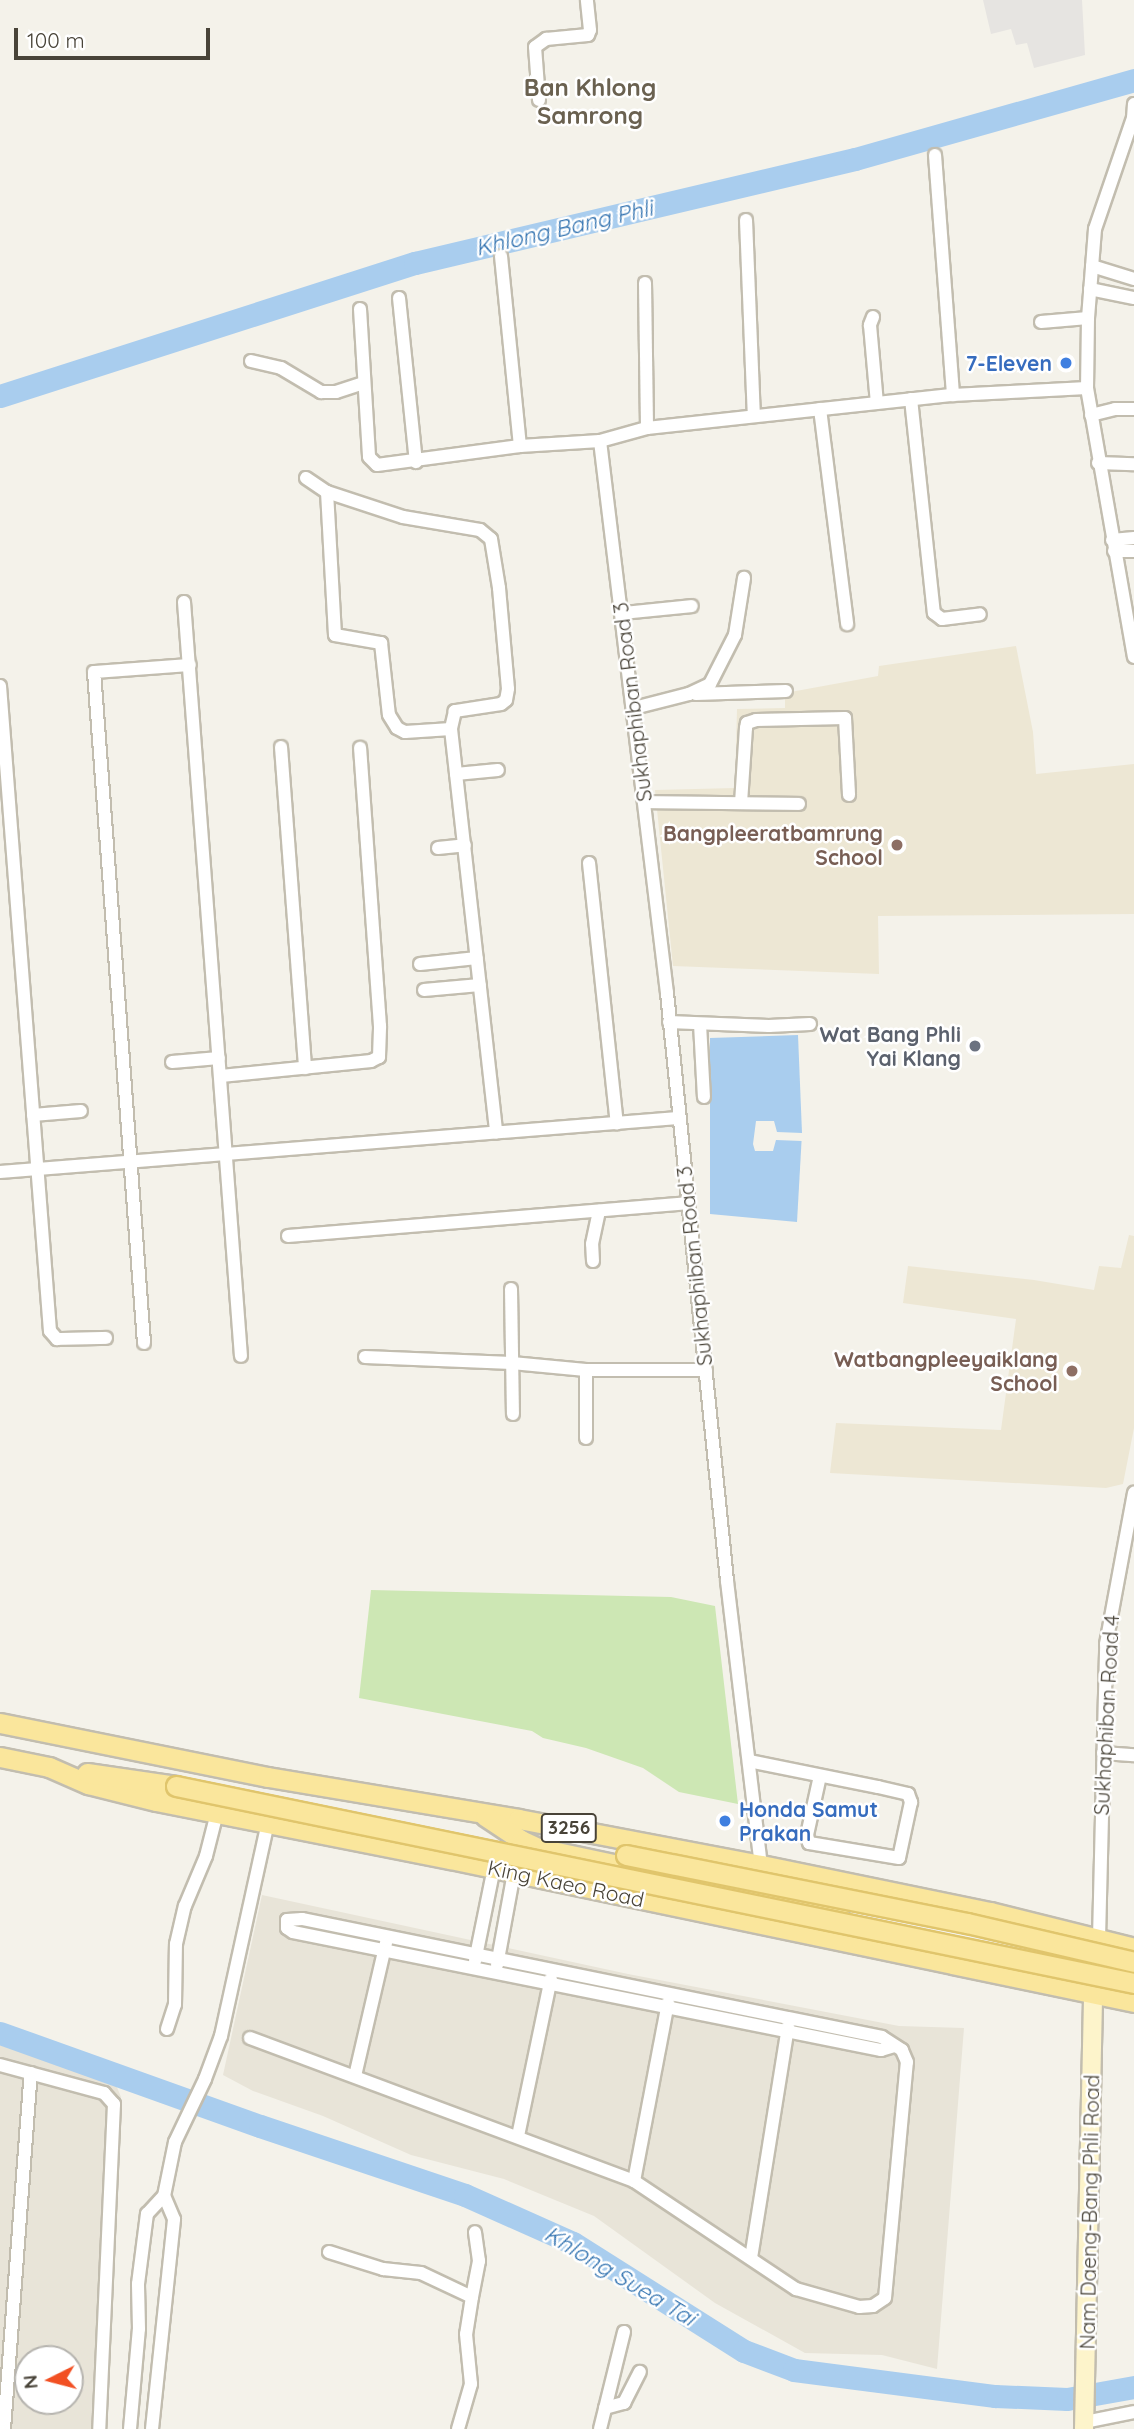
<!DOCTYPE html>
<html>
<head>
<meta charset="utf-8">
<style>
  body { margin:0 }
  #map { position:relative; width:1134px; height:2429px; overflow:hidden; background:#f4f2ea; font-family:Quicksand,sans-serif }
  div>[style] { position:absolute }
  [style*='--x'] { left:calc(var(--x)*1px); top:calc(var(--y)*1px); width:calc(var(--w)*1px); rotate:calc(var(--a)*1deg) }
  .residential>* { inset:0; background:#e8e4d8 }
  .education>* { inset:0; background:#ede7d4 }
  .green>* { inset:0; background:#cde7b4 }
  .parking>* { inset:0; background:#e6e4e1 }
  .water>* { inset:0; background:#a9cdee }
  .pier>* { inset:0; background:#f4f2ea }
  .river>* { height:23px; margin:-11.5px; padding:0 11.5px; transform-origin:11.5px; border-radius:11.5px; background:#a9cdee }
  .roads { filter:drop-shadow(2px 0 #c2bdaf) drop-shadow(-2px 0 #c2bdaf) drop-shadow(0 2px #c2bdaf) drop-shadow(0 -2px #c2bdaf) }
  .street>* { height:12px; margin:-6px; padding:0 6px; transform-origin:6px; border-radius:6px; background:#fff }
  .secondary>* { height:18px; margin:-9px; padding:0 9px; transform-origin:9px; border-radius:9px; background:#fdf4cb }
  .primary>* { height:19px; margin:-9.5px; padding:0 9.5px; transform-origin:9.5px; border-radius:9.5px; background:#fae69c }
  .bridges { filter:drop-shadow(2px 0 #e0c56c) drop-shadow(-2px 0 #e0c56c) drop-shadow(0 2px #e0c56c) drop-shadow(0 -2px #e0c56c) }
  .primary-bridge>* { height:19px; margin:-9.5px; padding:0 9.5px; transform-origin:9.5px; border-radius:9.5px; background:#fae69c }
  .dots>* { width:19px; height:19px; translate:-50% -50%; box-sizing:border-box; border:4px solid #fff; border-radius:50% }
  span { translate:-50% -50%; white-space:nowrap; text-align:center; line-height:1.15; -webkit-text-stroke:5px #fff; paint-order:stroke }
  .shield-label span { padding:2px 5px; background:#fff; border:2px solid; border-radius:5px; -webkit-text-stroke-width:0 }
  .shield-label { font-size:19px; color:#484338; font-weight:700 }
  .shop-label { font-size:21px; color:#366cbe; font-weight:700 }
  .right { translate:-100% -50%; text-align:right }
  .left { translate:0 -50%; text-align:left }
  .street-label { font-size:21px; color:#484338 }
  .education-label { font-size:21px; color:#785e54; font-weight:700 }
  .worship-label { font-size:21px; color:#5b616d; font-weight:700 }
  .water-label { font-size:23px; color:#3474b1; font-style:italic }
  .quarter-label { font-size:24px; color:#6a6150; font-weight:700 }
  .north { position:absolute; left:14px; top:2345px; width:70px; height:70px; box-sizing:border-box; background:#fff; border:2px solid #b6b4af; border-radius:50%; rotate:264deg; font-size:19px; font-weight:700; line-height:28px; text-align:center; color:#484338 }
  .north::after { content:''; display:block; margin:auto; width:24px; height:32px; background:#f25023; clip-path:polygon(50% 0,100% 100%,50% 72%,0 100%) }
  .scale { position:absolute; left:14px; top:28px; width:196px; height:32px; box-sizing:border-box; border:4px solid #484338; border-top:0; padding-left:9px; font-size:21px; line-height:24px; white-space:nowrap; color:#484338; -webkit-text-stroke:5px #fff; paint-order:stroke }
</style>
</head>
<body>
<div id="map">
  <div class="residential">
    <i style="clip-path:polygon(262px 1895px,628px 1974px,899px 2026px,964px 2028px,937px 2369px,882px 2355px,805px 2353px,715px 2303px,594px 2216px,504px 2179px,411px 2155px,323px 2116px,253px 2091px,223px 2075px)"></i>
    <i style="clip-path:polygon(evenodd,0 2041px,114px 2080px,121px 2097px,110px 2350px,101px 2429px,0 2429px,0 2041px,28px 2359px,70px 2359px,70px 2401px,28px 2401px,28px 2359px)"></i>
  </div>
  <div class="education">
    <i style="clip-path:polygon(1016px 646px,1033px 732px,1036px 774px,1134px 764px,1134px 914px,878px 916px,879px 974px,673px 966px,655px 790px,735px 788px,737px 709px,785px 708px,785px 693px,878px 676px,879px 666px)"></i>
    <i style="clip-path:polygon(1129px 1235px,1134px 1236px,1134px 1428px,1123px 1484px,1106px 1488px,830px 1473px,836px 1423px,1001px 1430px,1016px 1319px,903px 1303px,908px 1266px,1034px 1280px,1094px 1290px,1099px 1266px,1121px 1268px)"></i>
  </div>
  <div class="green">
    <i style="clip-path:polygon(371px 1590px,671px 1597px,715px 1606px,738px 1804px,679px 1792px,643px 1768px,586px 1748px,543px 1738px,532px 1731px,359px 1698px)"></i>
  </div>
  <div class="parking">
    <i style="clip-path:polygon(983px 0,1082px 0,1085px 55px,1034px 68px,1027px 43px,1016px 45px,1011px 29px,991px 34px)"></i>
  </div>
  <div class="water">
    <i style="clip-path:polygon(798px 1035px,802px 1133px,797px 1222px,710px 1214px,710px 1038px)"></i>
  </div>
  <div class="pier">
    <i style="clip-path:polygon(756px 1121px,774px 1121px,777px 1132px,802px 1133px,802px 1141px,776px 1140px,773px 1151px,755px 1151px,753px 1144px)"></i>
  </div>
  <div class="river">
    <i style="--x:0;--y:396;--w:436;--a:-17.8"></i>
    <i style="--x:415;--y:263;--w:452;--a:-13.3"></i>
    <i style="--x:855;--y:159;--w:290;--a:-15.8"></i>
    <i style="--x:0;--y:2033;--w:276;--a:19.7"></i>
    <i style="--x:260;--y:2126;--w:216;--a:18.6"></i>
    <i style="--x:465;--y:2195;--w:118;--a:24"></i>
    <i style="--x:573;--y:2243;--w:202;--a:32.3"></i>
    <i style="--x:744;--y:2351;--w:53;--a:20.8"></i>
    <i style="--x:794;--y:2370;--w:203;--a:7.4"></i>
    <i style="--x:995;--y:2396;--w:72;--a:2.4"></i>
    <i style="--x:1067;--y:2399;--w:68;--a:-10.2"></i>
  </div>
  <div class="roads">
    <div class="street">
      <i style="--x:539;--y:100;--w:53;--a:-94.3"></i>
      <i style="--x:535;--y:47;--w:14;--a:-36"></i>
      <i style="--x:546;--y:39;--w:42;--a:-5.4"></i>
      <i style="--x:588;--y:35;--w:5;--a:-68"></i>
      <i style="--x:590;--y:30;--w:30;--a:-96"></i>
      <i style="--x:1134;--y:104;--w:14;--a:94"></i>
      <i style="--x:1133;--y:118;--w:117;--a:108.9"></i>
      <i style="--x:1095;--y:229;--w:89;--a:94.5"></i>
      <i style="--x:1088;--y:318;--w:70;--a:90.8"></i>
      <i style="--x:1087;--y:388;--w:273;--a:80.1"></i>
      <i style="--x:935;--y:155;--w:241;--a:85.7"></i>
      <i style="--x:746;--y:220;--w:196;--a:87.7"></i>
      <i style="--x:501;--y:256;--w:191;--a:84.3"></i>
      <i style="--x:1092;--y:266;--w:44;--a:17.2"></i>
      <i style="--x:645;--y:283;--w:145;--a:89.2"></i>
      <i style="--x:1090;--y:289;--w:45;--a:11.6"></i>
      <i style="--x:399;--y:298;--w:165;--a:84.1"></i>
      <i style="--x:360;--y:309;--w:148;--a:86.5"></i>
      <i style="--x:369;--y:457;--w:11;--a:45"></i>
      <i style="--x:377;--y:465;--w:144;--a:-7.6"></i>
      <i style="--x:520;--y:446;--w:80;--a:-3.6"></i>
      <i style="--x:600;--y:441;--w:49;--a:-15.5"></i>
      <i style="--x:647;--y:428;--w:308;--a:-6.2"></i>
      <i style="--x:953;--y:395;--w:134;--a:-3"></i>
      <i style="--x:873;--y:317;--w:9;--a:111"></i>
      <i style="--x:870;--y:325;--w:78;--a:84.9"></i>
      <i style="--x:1041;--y:322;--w:47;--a:-4.9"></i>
      <i style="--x:251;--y:361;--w:31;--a:13"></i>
      <i style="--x:281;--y:368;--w:47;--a:31"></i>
      <i style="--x:321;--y:392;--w:15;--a:0"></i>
      <i style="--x:336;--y:392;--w:29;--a:-18"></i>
      <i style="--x:911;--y:399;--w:215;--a:83.9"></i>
      <i style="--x:934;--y:613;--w:10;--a:37"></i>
      <i style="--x:942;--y:619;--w:38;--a:-7"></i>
      <i style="--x:820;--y:409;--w:217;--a:82.8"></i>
      <i style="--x:1091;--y:415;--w:25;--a:-14"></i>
      <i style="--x:1115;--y:409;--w:19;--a:0"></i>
      <i style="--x:600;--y:441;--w:556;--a:83.08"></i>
      <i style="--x:667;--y:993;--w:591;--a:84.17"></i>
      <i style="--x:727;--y:1581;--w:286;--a:83.2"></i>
      <i style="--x:1098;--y:463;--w:36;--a:2"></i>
      <i style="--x:306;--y:478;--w:25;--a:34"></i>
      <i style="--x:327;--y:492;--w:80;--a:18.2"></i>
      <i style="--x:403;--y:517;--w:78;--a:9.6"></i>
      <i style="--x:480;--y:530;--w:14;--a:39"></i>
      <i style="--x:491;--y:539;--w:50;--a:80.7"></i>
      <i style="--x:499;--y:588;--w:101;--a:84.9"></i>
      <i style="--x:508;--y:689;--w:11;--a:100"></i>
      <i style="--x:506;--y:700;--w:6;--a:141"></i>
      <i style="--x:501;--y:704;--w:47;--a:171.3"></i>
      <i style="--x:455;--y:711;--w:18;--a:103"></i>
      <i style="--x:451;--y:729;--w:406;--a:83.6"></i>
      <i style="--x:327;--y:492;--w:143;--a:86.8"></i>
      <i style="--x:335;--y:635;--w:47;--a:9.9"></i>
      <i style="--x:381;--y:643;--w:72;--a:83.7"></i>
      <i style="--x:389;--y:715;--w:15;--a:58"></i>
      <i style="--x:397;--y:728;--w:9;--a:27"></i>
      <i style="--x:405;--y:732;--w:46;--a:-3.7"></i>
      <i style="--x:1112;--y:540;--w:22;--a:-5"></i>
      <i style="--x:1114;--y:551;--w:20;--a:0"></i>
      <i style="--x:184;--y:602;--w:756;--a:85.68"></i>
      <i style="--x:623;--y:613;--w:69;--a:-5.8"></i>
      <i style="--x:0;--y:686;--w:647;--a:85.57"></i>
      <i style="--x:50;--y:1331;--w:11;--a:49"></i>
      <i style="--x:57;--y:1339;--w:49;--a:-1.2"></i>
      <i style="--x:696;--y:694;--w:90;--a:-1.9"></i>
      <i style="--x:634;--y:708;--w:57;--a:-14.3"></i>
      <i style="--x:689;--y:694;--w:23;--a:-25"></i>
      <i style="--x:710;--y:684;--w:55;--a:-63"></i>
      <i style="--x:735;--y:635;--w:58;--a:-81"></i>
      <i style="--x:281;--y:747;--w:322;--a:85.7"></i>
      <i style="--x:456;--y:774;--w:42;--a:-5.4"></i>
      <i style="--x:644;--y:802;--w:155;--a:0.7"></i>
      <i style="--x:741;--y:803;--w:75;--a:-86.2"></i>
      <i style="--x:746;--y:728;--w:5;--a:-79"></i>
      <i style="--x:747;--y:723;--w:9;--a:-18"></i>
      <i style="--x:756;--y:720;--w:89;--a:-1.3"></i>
      <i style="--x:845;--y:718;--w:77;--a:87"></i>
      <i style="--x:438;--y:848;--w:27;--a:-6"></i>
      <i style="--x:589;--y:863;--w:262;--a:83.9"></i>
      <i style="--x:420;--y:964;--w:57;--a:-6"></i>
      <i style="--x:424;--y:990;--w:56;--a:-5.1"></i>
      <i style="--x:669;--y:1022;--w:100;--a:2.3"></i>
      <i style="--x:769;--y:1026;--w:41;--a:-2.8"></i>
      <i style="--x:700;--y:1024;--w:73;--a:86.9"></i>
      <i style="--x:172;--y:1062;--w:47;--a:-4.9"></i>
      <i style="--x:221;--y:1076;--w:151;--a:-5.7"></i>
      <i style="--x:371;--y:1061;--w:9;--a:-27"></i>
      <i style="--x:379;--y:1057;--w:31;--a:-88"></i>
      <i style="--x:380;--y:1026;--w:279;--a:-94.1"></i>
      <i style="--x:33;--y:1115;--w:48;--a:-4.8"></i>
      <i style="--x:0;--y:1172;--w:680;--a:-4.55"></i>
      <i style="--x:288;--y:1236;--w:400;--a:-4.7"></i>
      <i style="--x:593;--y:1261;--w:17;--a:-93"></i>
      <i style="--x:592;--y:1244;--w:34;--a:-78"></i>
      <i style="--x:511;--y:1289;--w:125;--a:89.1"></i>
      <i style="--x:144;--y:1343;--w:673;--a:-94.26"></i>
      <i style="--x:94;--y:672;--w:96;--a:-4.2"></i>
      <i style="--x:365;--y:1357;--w:147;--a:2.3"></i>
      <i style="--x:512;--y:1363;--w:74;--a:5.4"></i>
      <i style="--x:586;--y:1370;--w:120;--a:0"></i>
      <i style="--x:586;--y:1370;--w:68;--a:90"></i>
      <i style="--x:1103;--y:1753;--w:31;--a:4"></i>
      <i style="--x:749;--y:1761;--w:132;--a:11.4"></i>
      <i style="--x:878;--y:1787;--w:31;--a:13"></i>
      <i style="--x:908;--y:1794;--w:9;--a:69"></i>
      <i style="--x:911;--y:1802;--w:57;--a:102.1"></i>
      <i style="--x:899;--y:1858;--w:91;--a:-170.5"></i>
      <i style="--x:809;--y:1843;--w:8;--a:-104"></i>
      <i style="--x:807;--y:1835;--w:60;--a:-77.6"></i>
      <i style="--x:1099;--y:1939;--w:295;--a:-88.6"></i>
      <i style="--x:1106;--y:1644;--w:154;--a:-79.5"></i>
      <i style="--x:475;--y:1961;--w:95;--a:-78.5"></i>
      <i style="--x:497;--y:1965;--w:95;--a:-79.6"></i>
      <i style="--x:167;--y:2029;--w:25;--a:-72"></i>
      <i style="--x:175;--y:2005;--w:61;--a:-89.1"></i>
      <i style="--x:176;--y:1944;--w:39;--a:-77"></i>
      <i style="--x:185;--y:1906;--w:54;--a:-67.2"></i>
      <i style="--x:206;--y:1856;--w:44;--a:-75.7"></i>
      <i style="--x:250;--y:2038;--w:410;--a:20.4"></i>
      <i style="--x:634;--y:2181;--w:195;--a:33.7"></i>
      <i style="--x:796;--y:2289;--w:66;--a:15.9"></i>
      <i style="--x:859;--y:2307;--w:14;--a:-4"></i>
      <i style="--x:873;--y:2306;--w:14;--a:-34"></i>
      <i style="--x:885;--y:2298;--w:237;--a:-84.7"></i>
      <i style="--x:907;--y:2062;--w:13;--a:-113"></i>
      <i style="--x:902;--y:2050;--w:24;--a:-147"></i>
      <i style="--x:882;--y:2037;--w:592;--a:-168.5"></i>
      <i style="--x:302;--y:1919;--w:15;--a:176"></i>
      <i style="--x:287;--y:1920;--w:8;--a:90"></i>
      <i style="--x:287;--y:1928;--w:7;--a:34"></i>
      <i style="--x:293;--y:1932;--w:600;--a:11.35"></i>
      <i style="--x:881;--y:2050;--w:14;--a:-17"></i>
      <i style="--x:0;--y:2065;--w:108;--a:15.1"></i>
      <i style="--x:104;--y:2093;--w:15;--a:48"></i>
      <i style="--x:114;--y:2104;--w:325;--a:92.6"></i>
      <i style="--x:355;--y:2076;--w:137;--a:-76.9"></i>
      <i style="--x:518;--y:2136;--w:161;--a:-78.2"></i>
      <i style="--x:634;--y:2181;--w:182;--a:-79.2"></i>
      <i style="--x:329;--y:2252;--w:57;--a:17.5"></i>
      <i style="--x:383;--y:2269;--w:38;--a:6"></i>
      <i style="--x:421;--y:2273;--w:56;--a:25.2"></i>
      <i style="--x:472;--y:2297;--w:37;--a:99"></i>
      <i style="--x:466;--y:2334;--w:50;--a:84.3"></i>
      <i style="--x:471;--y:2384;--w:47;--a:106.1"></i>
      <i style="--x:751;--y:2258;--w:235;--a:-80.9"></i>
      <i style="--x:472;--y:2297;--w:37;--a:-79"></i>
      <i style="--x:479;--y:2261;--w:29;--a:-98"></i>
      <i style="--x:605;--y:2408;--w:20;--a:-15"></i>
      <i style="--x:624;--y:2403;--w:35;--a:-63"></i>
      <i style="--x:1085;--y:2422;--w:50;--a:-11.5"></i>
      <i style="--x:4;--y:2429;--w:357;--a:-85.7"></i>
      <i style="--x:130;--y:2429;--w:100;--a:-84.9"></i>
      <i style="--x:139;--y:2329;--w:45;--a:-91.3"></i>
      <i style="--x:138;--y:2284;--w:71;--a:-82.7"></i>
      <i style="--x:147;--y:2214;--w:25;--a:-47"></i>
      <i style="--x:164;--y:2196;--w:55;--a:-78.5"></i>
      <i style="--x:175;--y:2142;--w:70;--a:-64.5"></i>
      <i style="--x:205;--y:2079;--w:46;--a:-69.6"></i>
      <i style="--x:221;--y:2036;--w:219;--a:-77.6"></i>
      <i style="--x:152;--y:2429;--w:211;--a:-84"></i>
      <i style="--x:174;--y:2219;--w:25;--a:-113"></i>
      <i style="--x:600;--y:2429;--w:100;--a:-76.1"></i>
    </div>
    <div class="secondary">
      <i style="--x:1084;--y:2429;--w:448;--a:-88.8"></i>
    </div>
    <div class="primary">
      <i style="--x:0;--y:1723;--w:273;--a:11.4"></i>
      <i style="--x:268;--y:1777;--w:254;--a:9.5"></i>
      <i style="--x:519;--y:1819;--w:246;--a:10.8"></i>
      <i style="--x:761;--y:1865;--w:234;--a:11.6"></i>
      <i style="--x:990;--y:1912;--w:148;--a:14"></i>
      <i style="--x:0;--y:1757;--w:50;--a:11.5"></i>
      <i style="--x:49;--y:1767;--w:43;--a:23.6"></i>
      <i style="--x:88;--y:1784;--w:70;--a:14"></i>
      <i style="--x:156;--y:1801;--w:300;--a:11.2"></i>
      <i style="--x:450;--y:1859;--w:699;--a:11.81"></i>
      <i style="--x:87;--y:1773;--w:90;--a:8.3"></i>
      <i style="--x:485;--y:1816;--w:43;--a:33.7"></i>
      <i style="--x:521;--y:1840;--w:19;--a:25"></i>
      <i style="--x:538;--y:1848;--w:307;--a:12"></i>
    </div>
  </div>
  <div class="bridges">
    <div class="primary-bridge">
      <i style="--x:176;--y:1786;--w:978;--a:11.62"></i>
      <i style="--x:626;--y:1855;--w:348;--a:11.3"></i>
      <i style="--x:967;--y:1923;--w:171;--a:13.1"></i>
    </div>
  </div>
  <div class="dots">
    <i style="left:1066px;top:363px;background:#3f7fe0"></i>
    <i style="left:897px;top:845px;background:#8d6e63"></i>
    <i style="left:975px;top:1046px;background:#6b7280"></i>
    <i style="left:1072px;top:1371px;background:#8d6e63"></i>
    <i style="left:725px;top:1821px;background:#3f7fe0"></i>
  </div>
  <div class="shield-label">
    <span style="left:569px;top:1828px">3256</span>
  </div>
  <div class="shop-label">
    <span class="right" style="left:1052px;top:363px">7-Eleven</span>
    <span class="left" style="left:739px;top:1821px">Honda Samut<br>Prakan</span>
  </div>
  <div class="street-label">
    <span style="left:632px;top:702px;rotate:-97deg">Sukhaphiban Road 3</span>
    <span style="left:694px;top:1266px;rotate:-96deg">Sukhaphiban Road 3</span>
    <span style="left:1106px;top:1715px;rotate:-87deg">Sukhaphiban Road 4</span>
    <span style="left:566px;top:1883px;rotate:12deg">King Kaeo Road</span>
    <span style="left:1089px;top:2212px;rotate:-89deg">Nam Daeng-Bang Phli Road</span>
  </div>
  <div class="education-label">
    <span class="right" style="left:883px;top:845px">Bangpleeratbamrung<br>School</span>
    <span class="right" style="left:1058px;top:1371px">Watbangpleeyaiklang<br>School</span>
  </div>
  <div class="worship-label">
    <span class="right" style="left:961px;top:1046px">Wat Bang Phli<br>Yai Klang</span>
  </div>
  <div class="water-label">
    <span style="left:564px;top:228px;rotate:-13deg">Khlong Bang Phli</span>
    <span style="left:620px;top:2276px;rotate:31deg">Khlong Suea Tai</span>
  </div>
  <div class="quarter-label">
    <span style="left:590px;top:102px">Ban Khlong<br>Samrong</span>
  </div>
  <div class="north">N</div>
  <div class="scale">100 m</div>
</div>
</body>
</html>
